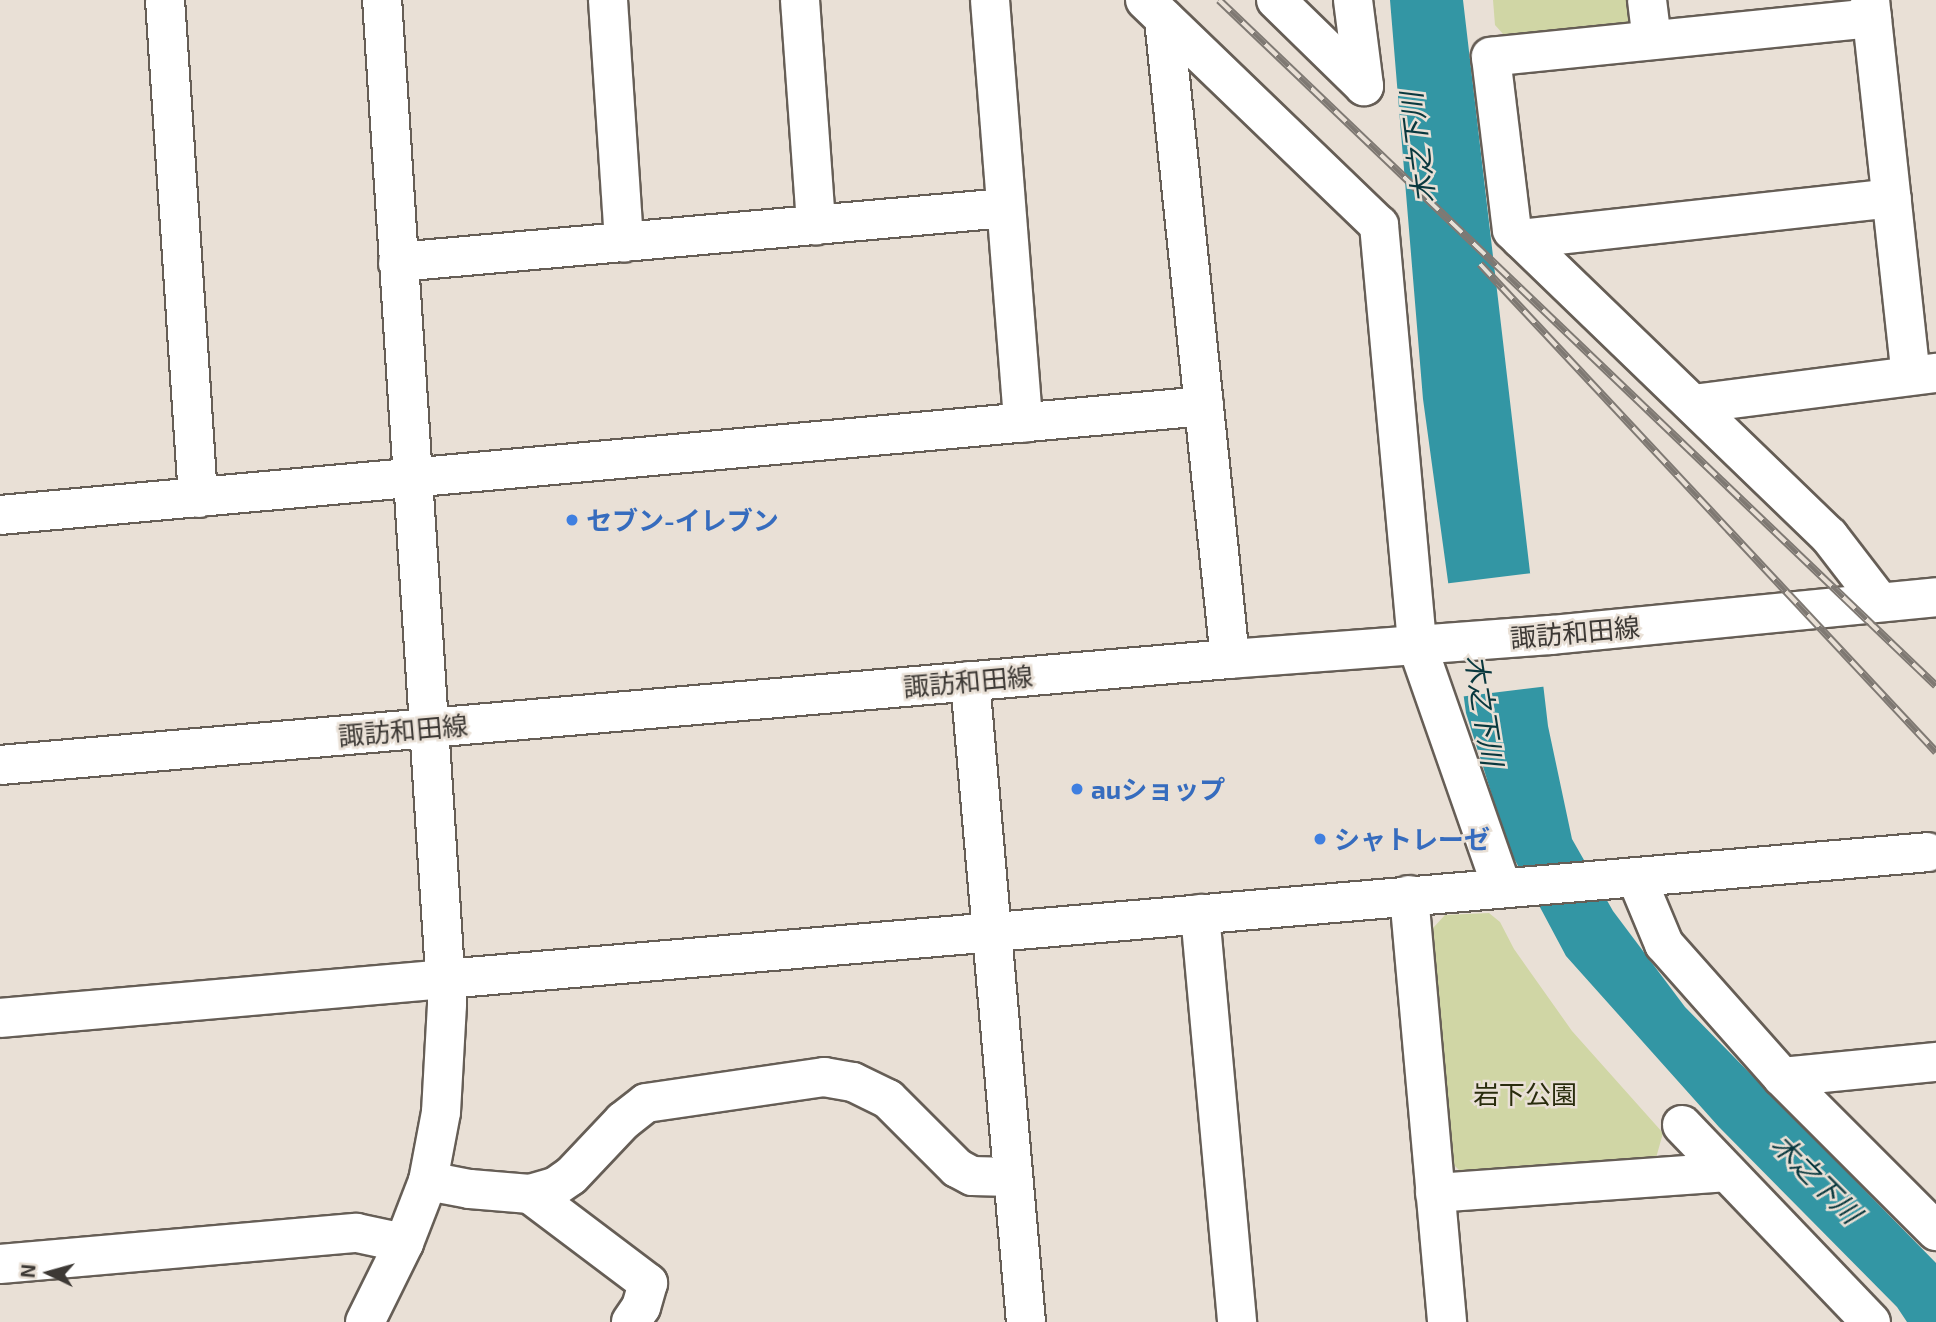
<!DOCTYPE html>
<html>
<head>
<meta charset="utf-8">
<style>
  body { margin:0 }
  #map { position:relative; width:1936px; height:1322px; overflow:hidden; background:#e9e0d6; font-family:"Exo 2","Noto Sans JP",sans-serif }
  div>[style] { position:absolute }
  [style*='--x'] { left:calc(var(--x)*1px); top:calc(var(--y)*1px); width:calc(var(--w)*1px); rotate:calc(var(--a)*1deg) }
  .green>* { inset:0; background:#d0d6a5 }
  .water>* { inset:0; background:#3396a4 }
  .pier>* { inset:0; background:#e9e0d6; transform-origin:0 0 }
  .roads { filter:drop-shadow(2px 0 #665e56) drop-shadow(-2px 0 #665e56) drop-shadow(0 2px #665e56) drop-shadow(0 -2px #665e56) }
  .minor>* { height:38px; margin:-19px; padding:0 19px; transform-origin:19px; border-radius:19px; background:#fff }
  .tertiary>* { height:38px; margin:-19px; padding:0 19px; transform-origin:19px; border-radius:19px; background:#fff }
  .rail>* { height:8px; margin-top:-4px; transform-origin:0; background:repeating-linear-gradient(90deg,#e9e0d6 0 16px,#7f7973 0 32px); box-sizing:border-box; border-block:2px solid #7f7973 }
  .dots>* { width:19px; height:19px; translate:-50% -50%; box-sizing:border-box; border:4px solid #e9e0d6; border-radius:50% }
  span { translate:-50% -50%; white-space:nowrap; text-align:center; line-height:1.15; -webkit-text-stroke:5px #e9e0d6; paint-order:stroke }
  .shop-label { font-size:26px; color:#366cbe; font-weight:700 }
  .left { translate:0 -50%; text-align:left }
  .street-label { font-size:26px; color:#3d3935 }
  .park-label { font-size:26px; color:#292c0d }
  .water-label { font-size:28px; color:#09383e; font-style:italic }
  .north { position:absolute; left:14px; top:1238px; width:70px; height:70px; -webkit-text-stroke:5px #e9e0d6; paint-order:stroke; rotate:275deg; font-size:19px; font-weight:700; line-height:28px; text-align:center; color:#3d3935 }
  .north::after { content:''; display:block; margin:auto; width:24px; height:32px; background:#3d3935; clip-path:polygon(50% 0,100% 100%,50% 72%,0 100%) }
</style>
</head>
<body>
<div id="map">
  <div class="green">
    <i style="clip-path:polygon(1493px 0,1629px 0,1632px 23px,1623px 34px,1511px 43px,1495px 25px)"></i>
    <i style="clip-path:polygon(1489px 913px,1500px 922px,1514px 949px,1572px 1031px,1663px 1133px,1656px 1158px,1464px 1175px,1453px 1164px,1433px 928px,1445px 915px)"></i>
  </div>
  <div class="water">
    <i style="clip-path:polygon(1390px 0,1463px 0,1548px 726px,1572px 839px,1613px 911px,1685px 1007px,1936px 1263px,1936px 1322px,1907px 1322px,1897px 1307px,1719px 1127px,1566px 956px,1509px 849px,1466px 713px,1423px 399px)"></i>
  </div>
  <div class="pier">
    <i style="left:1533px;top:573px;width:114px;height:89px;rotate:83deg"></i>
  </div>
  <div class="roads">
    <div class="minor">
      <i style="--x:165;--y:0;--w:499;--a:86.2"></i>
      <i style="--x:608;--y:0;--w:243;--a:86.2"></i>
      <i style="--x:800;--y:0;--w:226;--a:85.9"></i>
      <i style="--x:990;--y:0;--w:424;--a:85.5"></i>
      <i style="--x:1145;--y:0;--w:325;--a:43.9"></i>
      <i style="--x:1379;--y:225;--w:422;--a:84.8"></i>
      <i style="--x:1417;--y:645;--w:257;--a:70.7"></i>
      <i style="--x:1276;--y:0;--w:123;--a:44.3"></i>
      <i style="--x:1353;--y:0;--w:87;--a:82.7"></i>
      <i style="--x:1647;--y:0;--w:40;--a:82.9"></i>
      <i style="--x:1870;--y:0;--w:377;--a:83.8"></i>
      <i style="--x:1872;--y:18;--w:383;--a:174.2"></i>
      <i style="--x:1491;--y:57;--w:174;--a:83.1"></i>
      <i style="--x:1512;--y:230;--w:441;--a:44"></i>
      <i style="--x:1829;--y:536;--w:82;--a:52.4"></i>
      <i style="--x:1164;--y:19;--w:643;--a:84.11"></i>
      <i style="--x:1521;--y:239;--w:373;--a:-6.3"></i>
      <i style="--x:398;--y:262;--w:610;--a:-5.08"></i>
      <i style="--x:1693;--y:404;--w:245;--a:-7.3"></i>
      <i style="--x:0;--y:515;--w:1209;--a:-5.17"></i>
      <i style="--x:970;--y:681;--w:643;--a:85.01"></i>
      <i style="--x:1636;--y:877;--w:73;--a:67.3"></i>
      <i style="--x:1664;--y:944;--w:178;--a:48.4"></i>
      <i style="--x:1782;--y:1077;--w:218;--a:45"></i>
      <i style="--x:1409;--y:895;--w:429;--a:84.9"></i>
      <i style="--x:1200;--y:914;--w:410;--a:84.8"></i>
      <i style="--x:0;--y:1018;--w:447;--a:-5"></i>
      <i style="--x:1782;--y:1077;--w:155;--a:-5.6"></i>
      <i style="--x:1682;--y:1125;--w:273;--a:46.2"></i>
      <i style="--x:428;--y:1181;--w:43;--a:10.8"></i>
      <i style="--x:470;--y:1189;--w:60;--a:4.8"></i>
      <i style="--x:530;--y:1194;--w:26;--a:-16"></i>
      <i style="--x:555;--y:1187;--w:19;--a:-35"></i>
      <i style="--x:571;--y:1176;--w:76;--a:-46.6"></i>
      <i style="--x:623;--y:1121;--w:29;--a:-38"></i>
      <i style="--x:646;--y:1103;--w:180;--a:-8.3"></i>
      <i style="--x:824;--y:1077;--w:29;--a:10"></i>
      <i style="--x:853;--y:1082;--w:39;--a:26"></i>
      <i style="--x:888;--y:1099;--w:98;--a:45"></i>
      <i style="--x:957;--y:1168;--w:17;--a:28"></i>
      <i style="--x:972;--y:1176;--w:40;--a:1.4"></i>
      <i style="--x:1435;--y:1193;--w:292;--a:-4.1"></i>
      <i style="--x:530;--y:1194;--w:148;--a:37"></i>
      <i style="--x:648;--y:1283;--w:25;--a:106"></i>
      <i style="--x:641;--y:1307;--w:18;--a:124"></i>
      <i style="--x:0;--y:1264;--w:358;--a:-5"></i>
      <i style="--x:357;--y:1233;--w:48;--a:12"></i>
    </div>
    <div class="tertiary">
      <i style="--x:0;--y:765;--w:1235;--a:-4.93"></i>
      <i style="--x:1230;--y:659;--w:322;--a:-4.3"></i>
      <i style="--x:1551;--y:635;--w:387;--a:-5.6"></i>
      <i style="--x:445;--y:979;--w:1488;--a:-4.89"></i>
      <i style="--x:365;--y:1322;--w:88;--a:-63.7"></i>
      <i style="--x:404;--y:1243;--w:66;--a:-68.8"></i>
      <i style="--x:428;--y:1181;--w:70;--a:-79.3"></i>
      <i style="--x:441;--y:1112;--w:108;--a:-86.8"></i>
      <i style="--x:447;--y:1004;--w:1006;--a:-93.7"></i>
    </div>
  </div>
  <div class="rail">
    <i style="--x:1219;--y:0;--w:992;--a:43.73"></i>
    <i style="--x:1480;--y:264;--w:668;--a:46.94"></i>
  </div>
  <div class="dots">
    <i style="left:572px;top:520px;background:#3f7fe0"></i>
    <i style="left:1077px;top:789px;background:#3f7fe0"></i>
    <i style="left:1320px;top:839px;background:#3f7fe0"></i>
  </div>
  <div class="shop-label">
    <span class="left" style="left:586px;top:520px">セブン-イレブン</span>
    <span class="left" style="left:1091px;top:789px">auショップ</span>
    <span class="left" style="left:1334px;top:839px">シャトレーゼ</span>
  </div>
  <div class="street-label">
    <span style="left:1575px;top:632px;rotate:-5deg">諏訪和田線</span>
    <span style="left:968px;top:681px;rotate:-5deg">諏訪和田線</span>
    <span style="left:403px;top:730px;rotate:-5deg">諏訪和田線</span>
  </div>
  <div class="park-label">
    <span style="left:1525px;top:1094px">岩下公園</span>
  </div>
  <div class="water-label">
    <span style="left:1417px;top:148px;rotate:-97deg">木之下川</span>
    <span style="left:1485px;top:710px;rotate:81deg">木之下川</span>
    <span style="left:1817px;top:1178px;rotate:45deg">木之下川</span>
  </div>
  <div class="north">N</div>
</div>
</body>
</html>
